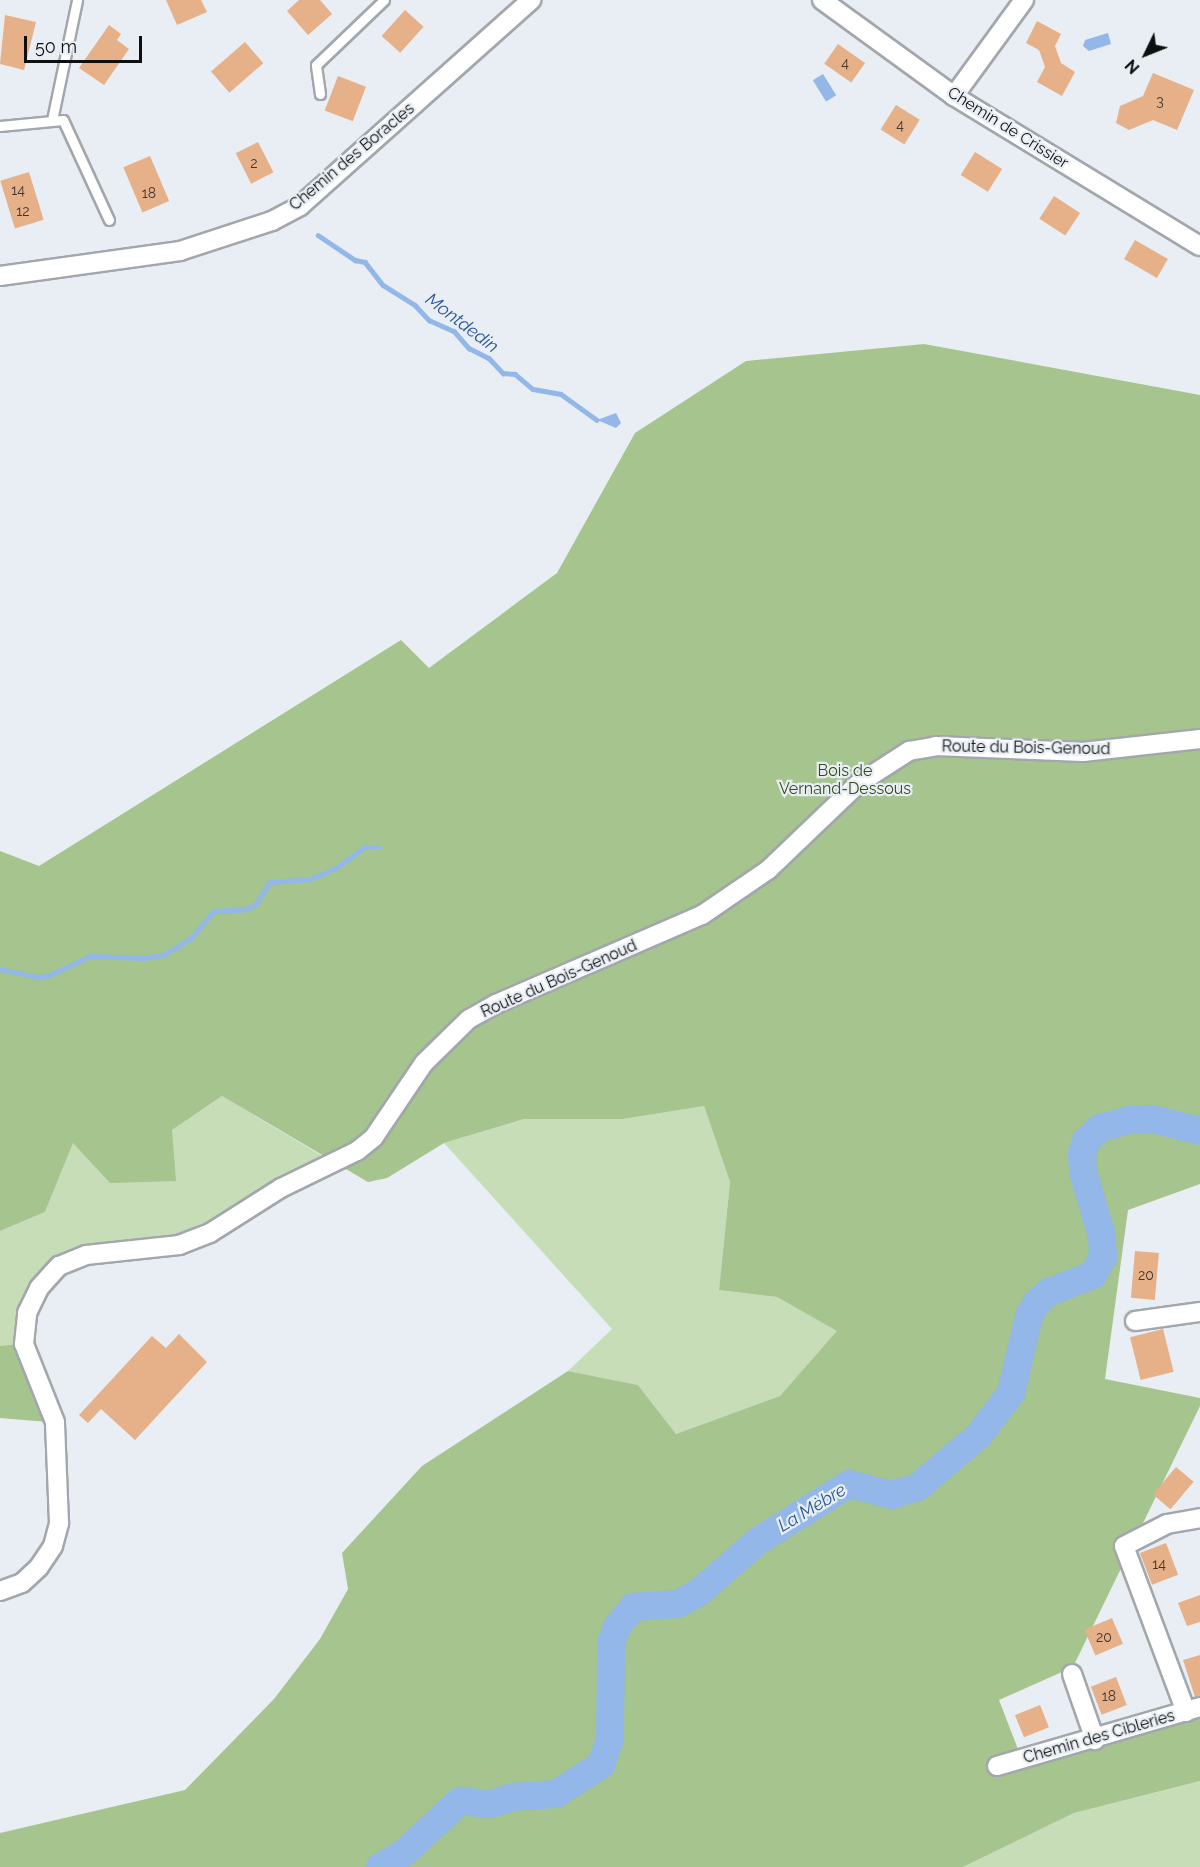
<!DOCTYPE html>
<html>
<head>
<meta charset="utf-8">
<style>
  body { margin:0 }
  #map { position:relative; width:1200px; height:1867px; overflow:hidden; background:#e8eef3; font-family:Raleway,sans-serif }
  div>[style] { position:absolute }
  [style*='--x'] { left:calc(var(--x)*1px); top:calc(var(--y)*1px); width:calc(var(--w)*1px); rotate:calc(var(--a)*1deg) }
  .green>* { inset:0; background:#c7ddb8 }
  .forest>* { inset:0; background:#a5c48e }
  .water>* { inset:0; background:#92b7e8; transform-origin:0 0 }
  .stream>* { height:4.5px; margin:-2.25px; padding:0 2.25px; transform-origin:2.25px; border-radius:2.25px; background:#92b7e8 }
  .river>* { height:28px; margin:-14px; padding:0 14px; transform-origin:14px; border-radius:14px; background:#92b7e8 }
  .building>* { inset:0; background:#e6b089; transform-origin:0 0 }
  .roads { filter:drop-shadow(2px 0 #a1a7ac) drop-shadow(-2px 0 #a1a7ac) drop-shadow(0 2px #a1a7ac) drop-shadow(0 -2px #a1a7ac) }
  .service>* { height:9px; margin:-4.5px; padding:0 4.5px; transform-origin:4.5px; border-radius:4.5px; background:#fff }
  .minor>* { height:18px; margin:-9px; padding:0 9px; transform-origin:9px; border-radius:9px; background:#fff }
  span { translate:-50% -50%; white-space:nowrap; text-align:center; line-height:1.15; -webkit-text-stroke:4.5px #e8eef3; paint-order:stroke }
  .number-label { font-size:14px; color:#43372f }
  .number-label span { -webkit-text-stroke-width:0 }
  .street-label { font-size:16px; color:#0d0f11 }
  .park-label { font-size:16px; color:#314e16 }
  .water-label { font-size:18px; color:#2a5895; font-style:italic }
  .north { position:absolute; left:1116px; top:24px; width:60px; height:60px; -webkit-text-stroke:4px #e8eef3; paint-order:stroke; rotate:227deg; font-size:16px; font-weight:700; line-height:24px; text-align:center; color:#0d0f11 }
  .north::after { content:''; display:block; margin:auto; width:21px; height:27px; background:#0d0f11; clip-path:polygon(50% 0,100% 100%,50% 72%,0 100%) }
  .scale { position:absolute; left:24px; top:36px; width:118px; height:27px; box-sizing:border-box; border:3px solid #0d0f11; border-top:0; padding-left:8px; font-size:18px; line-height:21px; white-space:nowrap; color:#0d0f11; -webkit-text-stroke:4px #e8eef3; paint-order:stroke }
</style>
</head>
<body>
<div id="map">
  <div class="green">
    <i style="clip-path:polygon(222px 1096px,329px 1160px,207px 1227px,178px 1239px,56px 1261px,18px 1344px,0 1346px,0 1231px,45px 1212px,73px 1143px,172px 1130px)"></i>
    <i style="clip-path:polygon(704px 1106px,730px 1182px,719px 1290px,777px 1297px,838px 1331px,780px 1396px,676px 1434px,638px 1385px,568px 1371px,612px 1329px,444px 1143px,524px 1119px,623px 1119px)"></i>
    <i style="clip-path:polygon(1200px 1781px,1200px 1867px,963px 1867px,1074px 1813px)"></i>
  </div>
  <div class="forest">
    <i style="clip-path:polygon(924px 344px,1200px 395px,1200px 1184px,1128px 1210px,1105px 1379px,1200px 1398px,1200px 1406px,1073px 1667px,999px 1700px,1021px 1757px,1200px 1711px,1200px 1781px,1074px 1813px,963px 1867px,0 1867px,0 1833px,185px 1790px,274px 1699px,320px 1639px,348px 1589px,342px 1553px,422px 1466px,568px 1371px,638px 1385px,676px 1434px,780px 1396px,837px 1331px,777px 1297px,719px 1290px,730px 1182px,704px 1106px,623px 1119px,524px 1119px,444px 1143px,387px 1178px,368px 1182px,222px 1096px,172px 1130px,176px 1181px,110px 1183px,73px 1143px,45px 1212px,0 1231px,0 851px,39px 866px,401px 640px,429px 668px,557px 573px,635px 433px,746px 361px)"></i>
    <i style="clip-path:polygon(18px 1344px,48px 1422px,0 1418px,0 1346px)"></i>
  </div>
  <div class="water">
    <i style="clip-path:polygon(1108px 33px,1111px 44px,1089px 51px,1083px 46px,1085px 40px)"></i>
    <i style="left:823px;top:74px;width:25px;height:12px;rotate:58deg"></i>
    <i style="clip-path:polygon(616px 413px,621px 423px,616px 428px,597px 420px)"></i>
  </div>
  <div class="stream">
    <i style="--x:318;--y:235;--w:45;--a:34"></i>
    <i style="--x:355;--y:260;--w:10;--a:11"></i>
    <i style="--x:365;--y:262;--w:29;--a:52"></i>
    <i style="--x:383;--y:285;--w:38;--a:32"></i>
    <i style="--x:415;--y:305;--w:21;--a:47"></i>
    <i style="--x:429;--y:320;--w:27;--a:24"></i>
    <i style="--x:454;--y:331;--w:23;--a:49"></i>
    <i style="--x:469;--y:348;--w:22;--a:27"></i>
    <i style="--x:489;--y:358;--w:21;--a:47"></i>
    <i style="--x:503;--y:373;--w:12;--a:5"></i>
    <i style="--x:515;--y:374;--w:23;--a:40"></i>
    <i style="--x:533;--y:389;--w:28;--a:10"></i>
    <i style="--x:561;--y:394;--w:44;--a:35.8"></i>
    <i style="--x:0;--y:969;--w:40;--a:12"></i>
    <i style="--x:39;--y:977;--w:11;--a:-10"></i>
    <i style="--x:50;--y:975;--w:44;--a:-25.4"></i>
    <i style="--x:90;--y:956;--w:54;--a:2.1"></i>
    <i style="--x:144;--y:958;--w:20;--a:-9"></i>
    <i style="--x:164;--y:955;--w:32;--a:-32"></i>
    <i style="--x:191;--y:938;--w:35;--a:-50"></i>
    <i style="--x:214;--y:911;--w:33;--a:-3"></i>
    <i style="--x:247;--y:909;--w:10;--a:-29"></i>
    <i style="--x:256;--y:904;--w:26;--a:-58"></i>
    <i style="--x:270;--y:882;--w:41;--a:-4.2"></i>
    <i style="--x:311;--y:879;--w:27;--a:-24"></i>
    <i style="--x:336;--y:868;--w:36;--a:-36"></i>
    <i style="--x:365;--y:847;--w:15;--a:0"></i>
  </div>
  <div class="river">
    <i style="--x:380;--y:1867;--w:28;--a:-30"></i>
    <i style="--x:404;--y:1853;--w:76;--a:-42.9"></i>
    <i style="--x:460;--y:1801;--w:31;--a:6"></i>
    <i style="--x:491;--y:1804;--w:22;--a:-18"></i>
    <i style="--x:512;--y:1797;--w:44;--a:-3.9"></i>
    <i style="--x:556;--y:1794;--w:54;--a:-32.8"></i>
    <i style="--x:601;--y:1765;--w:28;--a:-71"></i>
    <i style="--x:610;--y:1739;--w:96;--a:-89.4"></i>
    <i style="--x:611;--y:1643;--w:17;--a:-69"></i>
    <i style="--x:617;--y:1627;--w:26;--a:-51"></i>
    <i style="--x:633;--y:1607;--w:45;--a:-3.8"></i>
    <i style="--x:678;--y:1604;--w:23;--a:-29"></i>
    <i style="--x:698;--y:1593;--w:79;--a:-40.9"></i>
    <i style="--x:758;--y:1541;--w:107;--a:-32.1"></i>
    <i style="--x:849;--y:1484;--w:44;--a:14.3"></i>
    <i style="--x:892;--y:1495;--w:27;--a:-17"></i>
    <i style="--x:918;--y:1487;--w:80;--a:-40.4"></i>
    <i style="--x:979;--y:1435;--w:53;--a:-52.7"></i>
    <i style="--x:1011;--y:1393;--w:79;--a:-76.8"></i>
    <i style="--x:1029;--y:1316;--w:14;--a:-60"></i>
    <i style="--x:1036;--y:1304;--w:18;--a:-43"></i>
    <i style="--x:1049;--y:1292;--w:47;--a:-21.1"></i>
    <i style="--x:1093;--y:1275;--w:21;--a:-61"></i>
    <i style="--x:1103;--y:1257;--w:21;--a:-93"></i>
    <i style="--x:1102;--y:1236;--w:67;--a:-106.5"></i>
    <i style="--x:1083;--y:1172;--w:18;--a:-93"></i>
    <i style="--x:1082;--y:1154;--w:14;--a:-73"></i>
    <i style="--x:1086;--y:1141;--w:19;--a:-43"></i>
    <i style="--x:1100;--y:1128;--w:31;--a:-15"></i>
    <i style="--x:1130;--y:1120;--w:22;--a:-3"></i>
    <i style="--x:1152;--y:1119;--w:49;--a:14"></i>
  </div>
  <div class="building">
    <i style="clip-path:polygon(166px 0,201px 0,207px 12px,177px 25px)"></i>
    <i style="clip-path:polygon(299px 0,320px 0,332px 14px,308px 35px,287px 11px)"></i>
    <i style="left:405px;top:10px;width:25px;height:35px;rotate:42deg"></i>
    <i style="clip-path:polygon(5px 15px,36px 22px,24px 70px,0 64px)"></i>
    <i style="clip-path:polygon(1037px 21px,1061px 34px,1055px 46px,1061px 63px,1075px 72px,1062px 96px,1037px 82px,1045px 67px,1039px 50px,1026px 43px)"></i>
    <i style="clip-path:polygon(109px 25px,121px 34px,117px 40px,129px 49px,104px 85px,79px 68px)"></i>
    <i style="left:245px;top:42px;width:28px;height:45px;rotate:49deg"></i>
    <i style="left:838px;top:44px;width:33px;height:24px;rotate:35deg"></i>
    <i style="clip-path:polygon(1153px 73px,1194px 90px,1177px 130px,1153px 120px,1129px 130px,1116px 123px,1120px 106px,1143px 96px)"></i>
    <i style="left:338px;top:76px;width:30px;height:37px;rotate:21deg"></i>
    <i style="left:896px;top:105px;width:28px;height:29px;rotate:32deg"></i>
    <i style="left:258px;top:142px;width:34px;height:25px;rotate:63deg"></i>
    <i style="left:975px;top:152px;width:32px;height:27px;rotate:32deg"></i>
    <i style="left:150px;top:156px;width:49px;height:29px;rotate:67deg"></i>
    <i style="left:29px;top:172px;width:50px;height:30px;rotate:73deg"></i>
    <i style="left:1054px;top:196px;width:31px;height:27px;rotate:33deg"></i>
    <i style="left:1135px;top:240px;width:38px;height:22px;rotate:30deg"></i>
    <i style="left:1135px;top:1251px;width:24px;height:47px;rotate:5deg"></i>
    <i style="left:1163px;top:1329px;width:44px;height:34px;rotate:76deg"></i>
    <i style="clip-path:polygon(179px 1334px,207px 1362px,135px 1440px,101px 1409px,88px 1423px,79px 1415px,152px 1336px,166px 1348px)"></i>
    <i style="left:1176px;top:1467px;width:23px;height:36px;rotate:40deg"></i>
    <i style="left:1166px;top:1543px;width:34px;height:28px;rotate:69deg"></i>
    <i style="clip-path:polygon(1200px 1595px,1200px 1622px,1187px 1626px,1178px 1603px)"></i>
    <i style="left:1112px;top:1618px;width:28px;height:30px;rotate:67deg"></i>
    <i style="clip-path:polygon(1200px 1655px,1200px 1696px,1195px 1697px,1183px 1660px)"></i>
    <i style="left:1116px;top:1677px;width:30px;height:27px;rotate:69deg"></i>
    <i style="left:1040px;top:1705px;width:24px;height:27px;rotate:68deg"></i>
  </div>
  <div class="roads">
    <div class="service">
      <i style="--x:320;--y:94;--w:29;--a:-98"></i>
      <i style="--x:316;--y:65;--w:94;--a:-43.7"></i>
      <i style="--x:52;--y:120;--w:123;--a:-78.2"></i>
      <i style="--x:0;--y:126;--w:63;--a:-5.4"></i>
      <i style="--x:63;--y:120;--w:110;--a:65.3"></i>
    </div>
    <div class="minor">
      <i style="--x:822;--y:0;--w:163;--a:36"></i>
      <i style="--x:954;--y:96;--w:288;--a:31.4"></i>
      <i style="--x:954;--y:96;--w:119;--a:-53.9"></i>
      <i style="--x:0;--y:276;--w:182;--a:-7.9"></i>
      <i style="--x:180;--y:251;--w:97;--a:-18.1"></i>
      <i style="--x:272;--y:221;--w:32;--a:-28"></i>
      <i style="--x:300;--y:206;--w:310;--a:-41.7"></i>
      <i style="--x:1135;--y:1321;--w:66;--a:-7.9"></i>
      <i style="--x:0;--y:1591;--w:23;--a:-20"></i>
      <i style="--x:22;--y:1583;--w:23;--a:-43"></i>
      <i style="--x:39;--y:1567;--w:25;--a:-56"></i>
      <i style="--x:53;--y:1546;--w:24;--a:-75"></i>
      <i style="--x:59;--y:1523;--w:101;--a:-92.3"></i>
      <i style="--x:55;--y:1422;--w:84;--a:-111.7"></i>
      <i style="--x:24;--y:1344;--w:31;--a:-84"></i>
      <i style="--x:27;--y:1313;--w:28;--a:-64"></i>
      <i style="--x:39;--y:1288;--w:30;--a:-48"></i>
      <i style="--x:59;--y:1266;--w:29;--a:-22"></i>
      <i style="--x:86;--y:1255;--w:94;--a:-6.1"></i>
      <i style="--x:179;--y:1245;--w:33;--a:-21"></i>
      <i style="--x:210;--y:1233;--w:84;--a:-32.4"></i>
      <i style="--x:281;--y:1188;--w:85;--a:-26"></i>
      <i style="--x:357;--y:1151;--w:22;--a:-39"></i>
      <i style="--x:374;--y:1137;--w:89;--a:-56"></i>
      <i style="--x:424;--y:1063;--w:63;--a:-44.4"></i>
      <i style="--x:469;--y:1019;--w:31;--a:-29"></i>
      <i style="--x:496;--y:1004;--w:224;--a:-23.4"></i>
      <i style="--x:702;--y:915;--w:80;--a:-34.3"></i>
      <i style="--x:768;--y:870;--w:124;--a:-43.7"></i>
      <i style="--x:858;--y:784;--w:61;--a:-32.9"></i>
      <i style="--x:909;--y:751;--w:27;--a:-10"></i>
      <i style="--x:936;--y:746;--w:147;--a:2.3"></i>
      <i style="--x:1083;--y:752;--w:118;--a:-6.3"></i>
      <i style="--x:1072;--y:1674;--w:70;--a:70.8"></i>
      <i style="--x:1186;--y:1712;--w:177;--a:-110.5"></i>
      <i style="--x:1124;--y:1546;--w:48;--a:-27.1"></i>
      <i style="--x:1167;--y:1524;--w:34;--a:-10"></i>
      <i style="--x:997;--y:1766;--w:211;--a:-16.2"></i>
    </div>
  </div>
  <div class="number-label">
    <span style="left:845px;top:63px">4</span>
    <span style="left:1160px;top:101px">3</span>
    <span style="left:900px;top:125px">4</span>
    <span style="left:254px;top:163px">2</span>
    <span style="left:18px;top:190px">14</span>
    <span style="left:149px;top:193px">18</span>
    <span style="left:23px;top:211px">12</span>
    <span style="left:1146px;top:1275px">20</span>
    <span style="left:1159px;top:1564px">14</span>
    <span style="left:1104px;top:1637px">20</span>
    <span style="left:1109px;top:1696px">18</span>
  </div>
  <div class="street-label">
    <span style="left:1008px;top:128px;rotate:32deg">Chemin de Crissier</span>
    <span style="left:352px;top:157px;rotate:-40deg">Chemin des Boracles</span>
    <span style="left:1026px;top:748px;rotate:1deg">Route du Bois-Genoud</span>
    <span style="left:559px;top:979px;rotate:-24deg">Route du Bois-Genoud</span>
    <span style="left:1099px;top:1737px;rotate:-16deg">Chemin des Cibleries</span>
  </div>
  <div class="park-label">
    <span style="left:845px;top:780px">Bois de<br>Vernand-Dessous</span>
  </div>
  <div class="water-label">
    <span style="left:462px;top:323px;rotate:37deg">Montdedin</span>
    <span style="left:812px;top:1508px;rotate:-31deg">La Mèbre</span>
  </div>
  <div class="north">N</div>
  <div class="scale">50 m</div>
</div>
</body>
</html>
